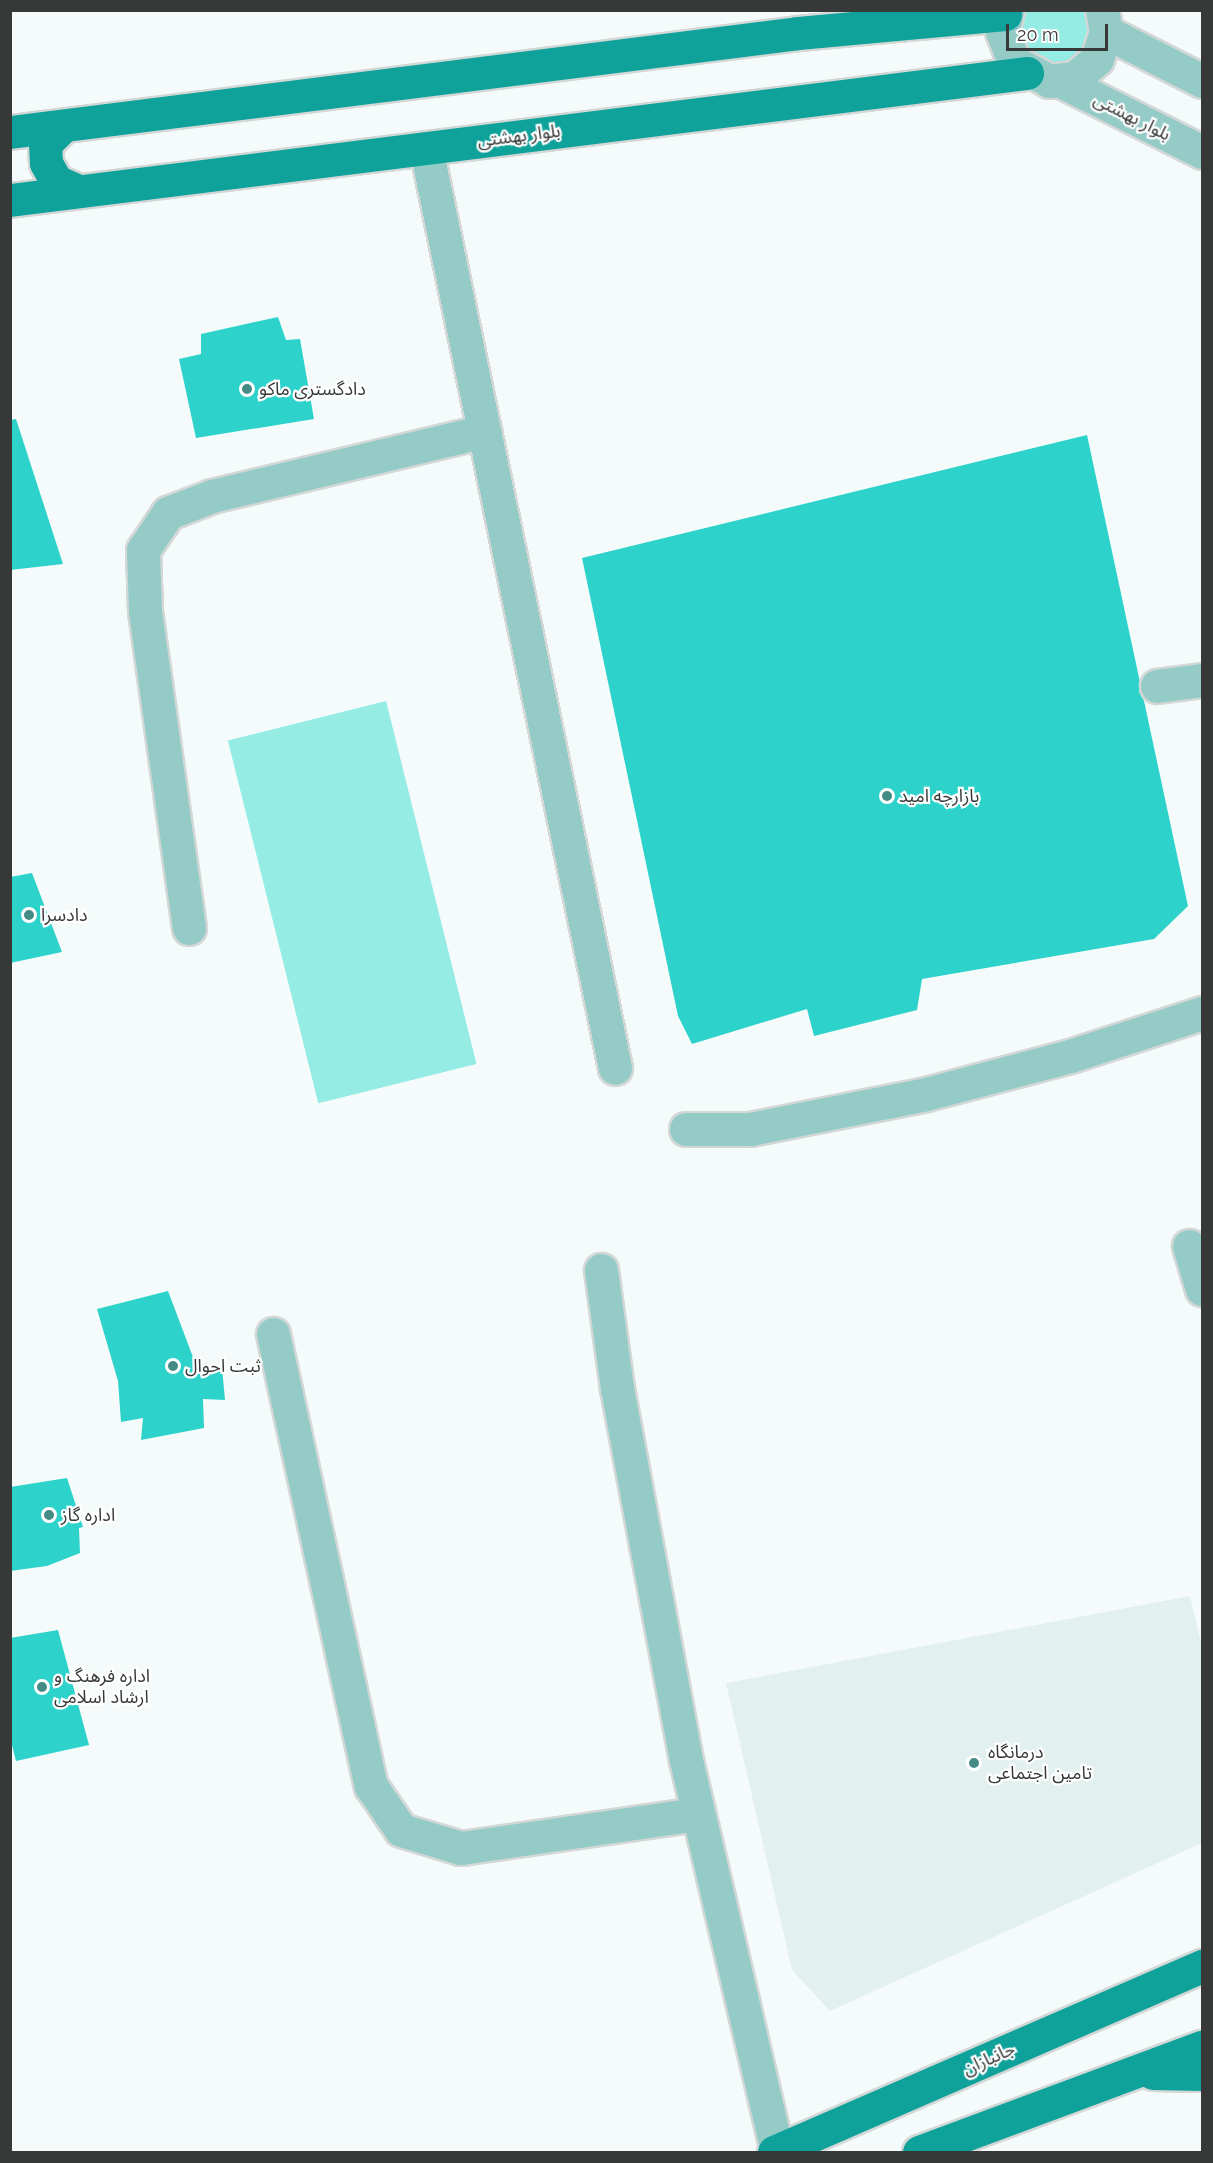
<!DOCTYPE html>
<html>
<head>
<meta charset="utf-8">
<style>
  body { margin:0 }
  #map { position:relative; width:1213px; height:2163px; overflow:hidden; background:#f5fbfa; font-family:Raleway,"Noto Sans Arabic",sans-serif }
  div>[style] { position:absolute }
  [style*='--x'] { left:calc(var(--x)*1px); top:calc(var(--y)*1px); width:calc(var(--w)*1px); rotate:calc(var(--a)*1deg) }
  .built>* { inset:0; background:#e2f1ef }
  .green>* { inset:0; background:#94ece5; transform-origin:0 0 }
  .building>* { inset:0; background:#2dd3cb }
  .roads { filter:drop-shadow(2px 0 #d3d8d7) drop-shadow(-2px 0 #d3d8d7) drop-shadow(0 2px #d3d8d7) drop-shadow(0 -2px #d3d8d7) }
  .minor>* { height:33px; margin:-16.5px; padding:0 16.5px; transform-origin:16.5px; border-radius:16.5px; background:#94cbc7 }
  .major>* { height:33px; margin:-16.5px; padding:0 16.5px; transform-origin:16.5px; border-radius:16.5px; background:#0fa29b }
  .dots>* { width:16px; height:16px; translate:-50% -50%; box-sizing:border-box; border:3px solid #fff; border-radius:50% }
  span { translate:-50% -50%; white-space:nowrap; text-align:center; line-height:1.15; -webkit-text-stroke:4.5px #fff; paint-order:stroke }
  .street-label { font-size:18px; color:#363938 }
  .poi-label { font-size:18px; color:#363938 }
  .left { translate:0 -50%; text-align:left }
  .frame { position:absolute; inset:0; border:12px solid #363938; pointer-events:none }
  .scale { position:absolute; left:1006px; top:24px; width:102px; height:27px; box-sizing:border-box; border:3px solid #363938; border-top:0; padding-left:8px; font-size:18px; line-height:21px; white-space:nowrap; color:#363938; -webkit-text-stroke:4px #fff; paint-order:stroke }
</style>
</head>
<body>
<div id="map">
  <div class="built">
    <i style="clip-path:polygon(1190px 1596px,1202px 1646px,1202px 1843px,830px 2011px,792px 1970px,726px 1683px)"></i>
  </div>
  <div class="green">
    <i style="clip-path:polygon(1013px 11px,1096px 11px,1098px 42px,1064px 73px,1022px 60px)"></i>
    <i style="left:386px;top:701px;width:374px;height:163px;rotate:76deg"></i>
  </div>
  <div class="building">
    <i style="clip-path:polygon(278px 317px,286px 340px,300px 339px,314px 419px,196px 438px,179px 359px,201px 354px,201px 334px)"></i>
    <i style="clip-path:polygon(16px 419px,63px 564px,10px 570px,10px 420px)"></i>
    <i style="clip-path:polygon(1087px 435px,1188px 906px,1154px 939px,922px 979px,917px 1010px,814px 1036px,807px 1009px,692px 1044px,678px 1016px,582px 558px)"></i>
    <i style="clip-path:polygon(32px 873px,62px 952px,10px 963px,10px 877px)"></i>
    <i style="clip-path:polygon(168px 1291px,196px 1365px,222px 1367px,225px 1400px,203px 1399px,204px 1428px,141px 1440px,143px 1418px,121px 1422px,118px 1381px,97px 1309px)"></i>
    <i style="clip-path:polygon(67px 1478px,83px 1527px,79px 1528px,80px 1553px,47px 1566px,10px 1571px,10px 1487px)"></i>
    <i style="clip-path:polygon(58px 1630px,89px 1745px,16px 1761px,10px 1737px,10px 1638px)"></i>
  </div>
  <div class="roads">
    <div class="minor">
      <i style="--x:1007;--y:10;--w:22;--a:103"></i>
      <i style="--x:1002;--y:31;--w:33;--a:69"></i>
      <i style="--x:1014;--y:62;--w:40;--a:28"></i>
      <i style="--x:1049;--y:81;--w:26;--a:-7"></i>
      <i style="--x:1075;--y:78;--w:29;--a:-41"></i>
      <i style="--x:1097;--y:59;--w:28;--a:-72"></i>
      <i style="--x:1106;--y:32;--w:22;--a:-100"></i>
      <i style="--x:1106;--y:32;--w:108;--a:27"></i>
      <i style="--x:1061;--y:81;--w:158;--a:26.7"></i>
      <i style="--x:426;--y:148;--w:939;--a:78.39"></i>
      <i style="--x:1157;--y:686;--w:45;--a:-7.6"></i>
      <i style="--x:189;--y:928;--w:320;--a:-97.9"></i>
      <i style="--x:145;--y:611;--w:61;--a:-91.9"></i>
      <i style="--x:143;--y:550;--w:45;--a:-56"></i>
      <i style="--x:168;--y:513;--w:47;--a:-21.1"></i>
      <i style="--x:212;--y:496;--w:280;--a:-13.4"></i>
      <i style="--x:686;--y:1129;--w:64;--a:0"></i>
      <i style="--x:750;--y:1129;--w:179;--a:-11.2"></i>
      <i style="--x:926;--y:1094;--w:149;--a:-14.8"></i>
      <i style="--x:1070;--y:1056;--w:139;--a:-18"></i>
      <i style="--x:1189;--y:1246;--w:45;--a:73.2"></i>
      <i style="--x:601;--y:1270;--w:119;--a:82.3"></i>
      <i style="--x:617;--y:1388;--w:378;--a:79.5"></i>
      <i style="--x:686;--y:1760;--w:402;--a:76.9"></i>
      <i style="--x:273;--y:1334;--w:463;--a:77.8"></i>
      <i style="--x:371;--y:1786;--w:53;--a:55.7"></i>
      <i style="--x:401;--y:1830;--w:63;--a:16.7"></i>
      <i style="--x:461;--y:1848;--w:239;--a:-8.2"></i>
    </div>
    <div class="major">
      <i style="--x:63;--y:126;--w:25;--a:135"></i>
      <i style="--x:45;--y:144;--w:19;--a:87"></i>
      <i style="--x:46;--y:163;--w:21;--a:61"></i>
      <i style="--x:56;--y:181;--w:24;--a:24"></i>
      <i style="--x:10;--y:132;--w:794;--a:-7.16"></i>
      <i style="--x:798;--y:33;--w:208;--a:-5.2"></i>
      <i style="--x:10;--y:200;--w:1025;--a:-7.12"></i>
      <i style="--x:1153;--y:2073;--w:49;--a:1.2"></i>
      <i style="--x:774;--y:2152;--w:467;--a:-23.5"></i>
      <i style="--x:919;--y:2152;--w:302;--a:-20.4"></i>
    </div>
  </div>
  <div class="dots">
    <i style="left:247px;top:389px;background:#448b86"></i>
    <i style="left:887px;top:796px;background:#448b86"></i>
    <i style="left:29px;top:915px;background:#448b86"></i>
    <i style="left:173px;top:1366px;background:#448b86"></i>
    <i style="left:49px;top:1515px;background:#448b86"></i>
    <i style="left:42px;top:1687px;background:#448b86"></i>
    <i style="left:974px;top:1763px;background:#448b86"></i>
  </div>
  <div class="street-label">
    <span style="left:1132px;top:117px;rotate:27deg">بلوار بهشتی</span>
    <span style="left:519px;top:136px;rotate:-7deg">بلوار بهشتی</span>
    <span style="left:989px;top:2059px;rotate:-24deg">جانبازان</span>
  </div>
  <div class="poi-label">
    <span class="left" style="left:259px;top:389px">دادگستری ماکو</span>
    <span class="left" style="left:899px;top:796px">بازارچه امید</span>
    <span class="left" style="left:41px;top:915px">دادسرا</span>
    <span class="left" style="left:185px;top:1366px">ثبت احوال</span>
    <span class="left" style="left:61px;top:1515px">اداره گاز</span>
    <span class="left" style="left:54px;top:1687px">اداره فرهنگ و<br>ارشاد اسلامی</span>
    <span class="left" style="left:988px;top:1763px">درمانگاه<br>تامین اجتماعی</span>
  </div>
  <div class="frame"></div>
  <div class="scale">20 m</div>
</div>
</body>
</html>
